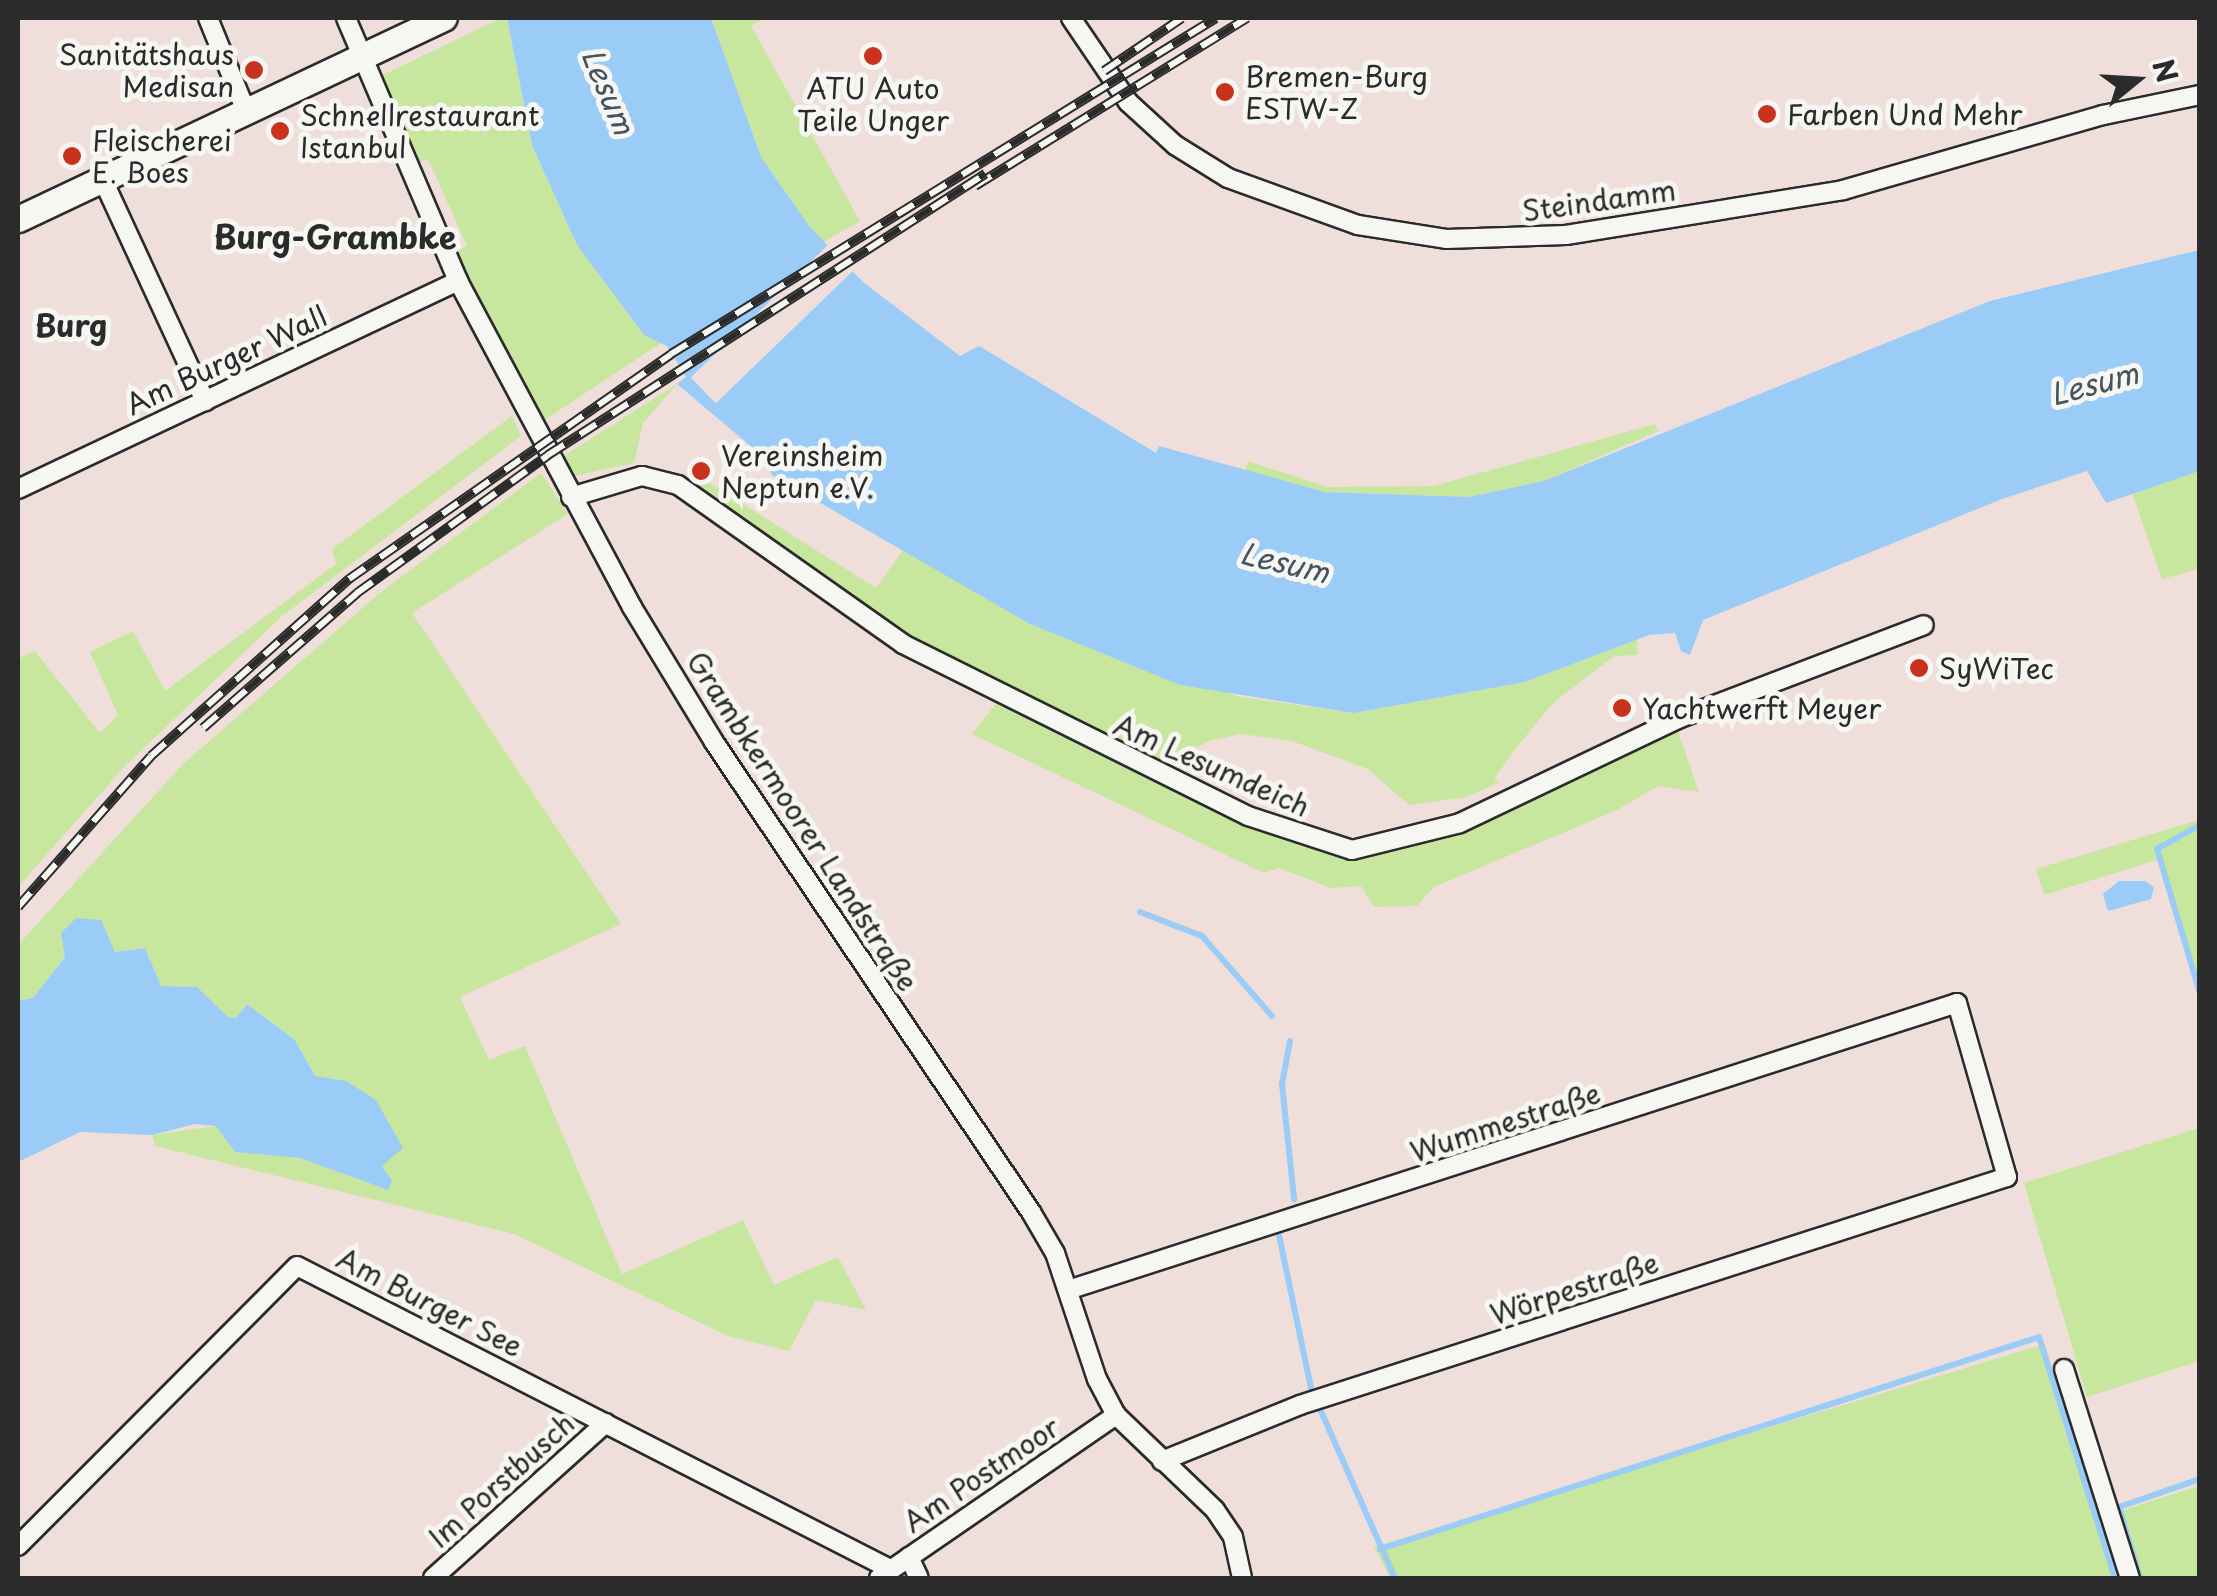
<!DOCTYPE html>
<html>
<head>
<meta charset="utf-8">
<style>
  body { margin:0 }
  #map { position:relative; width:2217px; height:1596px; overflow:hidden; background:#f0dedb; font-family:"Playpen Sans",sans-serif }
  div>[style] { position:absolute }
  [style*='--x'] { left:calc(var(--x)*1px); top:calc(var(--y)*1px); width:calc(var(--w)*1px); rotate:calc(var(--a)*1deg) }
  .green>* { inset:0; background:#c7e69e }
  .water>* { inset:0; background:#9accf7 }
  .pier>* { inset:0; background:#f0dedb; transform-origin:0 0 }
  .stream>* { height:6px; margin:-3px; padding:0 3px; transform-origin:3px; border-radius:3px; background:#9accf7 }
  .roads { filter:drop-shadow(2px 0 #2b2b2b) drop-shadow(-2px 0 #2b2b2b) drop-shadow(0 2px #2b2b2b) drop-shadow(0 -2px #2b2b2b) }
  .minor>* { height:18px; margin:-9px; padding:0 9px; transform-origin:9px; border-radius:9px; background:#f6f6f2 }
  .secondary>* { height:25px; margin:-12.5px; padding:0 12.5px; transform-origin:12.5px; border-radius:12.5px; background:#f6f6f2 }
  .rail>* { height:10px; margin-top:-5px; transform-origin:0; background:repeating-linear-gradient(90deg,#f6f6f2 0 19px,#2b2b2b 0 38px); box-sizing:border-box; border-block:2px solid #2b2b2b }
  .dots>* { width:28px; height:28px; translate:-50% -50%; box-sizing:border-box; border:5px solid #f6f6f2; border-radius:50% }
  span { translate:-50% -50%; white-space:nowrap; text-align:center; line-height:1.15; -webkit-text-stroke:10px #f6f6f2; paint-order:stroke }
  .poi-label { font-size:28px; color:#2b2b2b }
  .right { translate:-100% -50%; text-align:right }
  .left { translate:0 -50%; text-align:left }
  .street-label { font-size:28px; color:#2b2b2b }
  .water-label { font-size:30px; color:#47535e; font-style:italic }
  .neighbourhood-label { font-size:30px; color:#2b2b2b; font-weight:700 }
  .quarter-label { font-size:32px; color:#2b2b2b; font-weight:700 }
  .frame { position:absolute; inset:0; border:20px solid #2b2b2b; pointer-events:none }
  .north { position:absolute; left:2087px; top:30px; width:100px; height:100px; -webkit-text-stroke:8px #f6f6f2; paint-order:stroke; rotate:72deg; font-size:28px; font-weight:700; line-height:40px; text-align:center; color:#2b2b2b }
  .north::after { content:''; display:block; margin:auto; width:35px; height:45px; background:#2b2b2b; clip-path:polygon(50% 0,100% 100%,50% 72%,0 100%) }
</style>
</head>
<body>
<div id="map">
  <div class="green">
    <i style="clip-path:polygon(501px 18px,507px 18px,532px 145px,577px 245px,644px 335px,661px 343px,543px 421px,456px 252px,467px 246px,428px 159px,416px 163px,381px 76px)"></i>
    <i style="clip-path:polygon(711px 18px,764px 18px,751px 26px,860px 221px,824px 242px,810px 227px,761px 157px)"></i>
    <i style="clip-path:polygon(677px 384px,643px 423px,634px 463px,575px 476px,562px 457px)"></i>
    <i style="clip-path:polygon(512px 416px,521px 436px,281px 617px,125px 766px,18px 887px,18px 659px,35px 651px,100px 733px,118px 715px,90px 652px,133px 631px,165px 691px,336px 564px,332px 549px)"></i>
    <i style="clip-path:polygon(1655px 424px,1658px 431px,1544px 481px,1469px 497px,1325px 492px,1245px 471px,1248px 461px,1327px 487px,1434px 486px)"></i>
    <i style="clip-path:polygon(691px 471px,876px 588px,903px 550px,1028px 623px,1241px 697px,1354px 713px,1525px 682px,1637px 639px,1637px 655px,1614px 656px,1552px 704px,1516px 748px,1494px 779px,1499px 782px,1467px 797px,1409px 805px,1368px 769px,1292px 741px,1241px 734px,1209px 741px,1170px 761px,1155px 779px,1314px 848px,1352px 856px,1440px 840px,1677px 729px,1699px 792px,1658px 786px,1617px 810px,1434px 887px,1417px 906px,1374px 907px,1361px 886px,1331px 888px,1279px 868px,1264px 873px,972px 734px,1005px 693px,916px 643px,684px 481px)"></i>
    <i style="clip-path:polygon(2199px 471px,2199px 569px,2162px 579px,2132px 493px)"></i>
    <i style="clip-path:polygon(541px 473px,568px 514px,412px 613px,621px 924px,460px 997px,489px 1060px,525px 1046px,622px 1274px,743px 1220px,774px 1285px,838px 1257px,866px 1310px,816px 1300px,789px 1351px,728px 1336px,514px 1234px,155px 1146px,152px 1135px,216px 1126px,235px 1152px,300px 1158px,388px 1190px,346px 1081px,315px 1076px,295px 1040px,246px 1004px,236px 1018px,228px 1017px,197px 987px,161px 986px,145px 948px,115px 952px,108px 944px,61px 933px,65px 957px,33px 998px,18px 1001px,18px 945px,185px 762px,381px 592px)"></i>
    <i style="clip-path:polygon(2199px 820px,2200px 820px,2199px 993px,2160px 859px,2044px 895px,2036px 869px)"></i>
    <i style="clip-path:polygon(2199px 1128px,2199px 1361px,2087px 1397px,2024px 1183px)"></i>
    <i style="clip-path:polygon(2045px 1344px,2113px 1578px,1390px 1578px,1374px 1547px)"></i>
    <i style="clip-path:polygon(2199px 1486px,2199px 1578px,2139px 1578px,2116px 1512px)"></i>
  </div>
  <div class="water">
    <i style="clip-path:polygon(507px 18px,711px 18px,761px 157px,810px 227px,863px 282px,960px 356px,979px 346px,1156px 453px,1159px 446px,1325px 492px,1469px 497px,1544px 481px,1990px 301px,2199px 250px,2199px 471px,2106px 503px,2087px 471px,2002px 499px,1703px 620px,1690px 655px,1681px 651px,1675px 633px,1649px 635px,1525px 682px,1354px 713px,1180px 685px,1028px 623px,772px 475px,765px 458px,677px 384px,686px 377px,667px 346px,644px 335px,577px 245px,532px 145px)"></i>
    <i style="clip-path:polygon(2119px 881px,2145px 881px,2154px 887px,2151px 899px,2108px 911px,2103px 894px)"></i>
    <i style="clip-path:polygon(76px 918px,101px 920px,115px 952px,145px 948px,161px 986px,197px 987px,228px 1017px,236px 1018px,247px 1004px,295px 1040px,315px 1076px,346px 1081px,376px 1100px,403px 1148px,382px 1166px,392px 1181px,388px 1190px,300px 1158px,235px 1152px,216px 1126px,195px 1124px,152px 1135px,80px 1132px,18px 1162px,18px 1001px,33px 998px,65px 957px,61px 933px)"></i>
  </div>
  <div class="pier">
    <i style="left:831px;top:242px;width:36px;height:195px;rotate:46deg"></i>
  </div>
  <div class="stream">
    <i style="--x:2200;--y:825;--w:49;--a:150.8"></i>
    <i style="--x:2157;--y:849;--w:150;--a:73.4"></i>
    <i style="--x:1140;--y:912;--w:66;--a:21.2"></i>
    <i style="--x:1202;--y:936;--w:106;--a:48.8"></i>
    <i style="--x:1290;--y:1041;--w:44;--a:100.5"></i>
    <i style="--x:1282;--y:1084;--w:116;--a:84"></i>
    <i style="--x:1279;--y:1235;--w:156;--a:78.2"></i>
    <i style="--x:1320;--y:1409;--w:185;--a:66.1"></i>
    <i style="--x:1380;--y:1549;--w:692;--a:-17.83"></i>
    <i style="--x:2039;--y:1337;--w:253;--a:72.5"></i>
    <i style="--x:2140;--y:1578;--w:74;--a:-106.5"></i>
    <i style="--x:2119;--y:1507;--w:86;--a:-19.1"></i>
  </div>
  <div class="roads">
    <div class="minor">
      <i style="--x:208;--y:18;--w:100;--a:67.8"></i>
      <i style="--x:346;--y:18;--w:286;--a:66.9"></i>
      <i style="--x:458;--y:281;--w:370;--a:61.9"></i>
      <i style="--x:632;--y:607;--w:158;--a:58.7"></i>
      <i style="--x:714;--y:742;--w:567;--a:56"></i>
      <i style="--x:1031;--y:1212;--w:48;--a:59.7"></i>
      <i style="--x:1055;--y:1253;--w:133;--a:71.6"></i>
      <i style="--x:1097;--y:1379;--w:41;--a:62.2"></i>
      <i style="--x:1116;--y:1415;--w:137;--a:43.8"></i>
      <i style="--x:1215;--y:1510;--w:32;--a:56"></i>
      <i style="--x:1233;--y:1537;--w:42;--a:77.6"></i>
      <i style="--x:1071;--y:18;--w:102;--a:55.8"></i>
      <i style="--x:1128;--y:102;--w:64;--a:42.5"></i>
      <i style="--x:1175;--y:145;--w:62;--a:31.9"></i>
      <i style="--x:1228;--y:178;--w:138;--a:19.9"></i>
      <i style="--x:1358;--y:225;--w:89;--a:9"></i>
      <i style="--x:1446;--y:239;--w:120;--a:-1.9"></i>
      <i style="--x:1566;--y:235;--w:281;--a:-9.2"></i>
      <i style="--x:1843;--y:190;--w:271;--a:-16.1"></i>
      <i style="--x:2103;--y:115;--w:99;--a:-11.7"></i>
      <i style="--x:102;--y:178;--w:246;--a:65.2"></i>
      <i style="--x:18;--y:489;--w:487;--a:-25.3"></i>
      <i style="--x:571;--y:497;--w:74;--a:-16.5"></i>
      <i style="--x:642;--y:476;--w:37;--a:14"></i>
      <i style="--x:678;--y:485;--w:276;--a:35.2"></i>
      <i style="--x:903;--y:644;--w:385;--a:26.5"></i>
      <i style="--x:1248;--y:816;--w:109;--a:18.1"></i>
      <i style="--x:1352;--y:850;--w:111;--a:-14"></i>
      <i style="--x:1460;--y:823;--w:242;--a:-25.5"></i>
      <i style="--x:1678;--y:719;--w:263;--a:-20.9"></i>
      <i style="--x:1068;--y:1290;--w:934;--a:-17.89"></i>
      <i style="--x:1957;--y:1003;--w:181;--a:74"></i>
      <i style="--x:2007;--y:1177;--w:743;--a:162.13"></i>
      <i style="--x:1300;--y:1405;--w:149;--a:157.9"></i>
      <i style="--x:2064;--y:1369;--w:219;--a:72.5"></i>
      <i style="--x:18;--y:1546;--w:395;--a:-45.1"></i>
      <i style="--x:297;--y:1266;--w:666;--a:27.07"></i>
      <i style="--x:909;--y:1557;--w:23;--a:65"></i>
      <i style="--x:433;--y:1578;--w:232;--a:-41.9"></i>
      <i style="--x:879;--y:1578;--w:288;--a:-34.5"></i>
    </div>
    <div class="secondary">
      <i style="--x:18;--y:219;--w:471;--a:-25.3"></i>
    </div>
  </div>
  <div class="rail">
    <i style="--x:1104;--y:71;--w:94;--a:-34.2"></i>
    <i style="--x:975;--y:186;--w:320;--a:-31.7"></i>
    <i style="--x:203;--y:728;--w:205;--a:-41.2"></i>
    <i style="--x:357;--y:593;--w:236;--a:-35.8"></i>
    <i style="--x:548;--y:455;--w:520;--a:-32.74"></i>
    <i style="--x:18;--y:907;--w:201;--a:-48.6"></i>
    <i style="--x:151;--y:756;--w:266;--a:-41.8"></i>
    <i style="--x:349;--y:579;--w:393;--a:-34.9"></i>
    <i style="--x:671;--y:354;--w:640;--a:-31.65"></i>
  </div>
  <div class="dots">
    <i style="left:873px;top:56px;background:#c8321e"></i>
    <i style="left:254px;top:70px;background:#c8321e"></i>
    <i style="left:1225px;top:92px;background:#c8321e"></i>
    <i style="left:1767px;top:114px;background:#c8321e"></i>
    <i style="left:280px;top:131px;background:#c8321e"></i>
    <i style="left:72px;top:156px;background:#c8321e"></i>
    <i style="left:701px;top:471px;background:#c8321e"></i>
    <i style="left:1919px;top:668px;background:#c8321e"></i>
    <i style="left:1622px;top:708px;background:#c8321e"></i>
  </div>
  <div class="poi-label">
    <span class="right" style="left:234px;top:70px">Sanitätshaus<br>Medisan</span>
    <span class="left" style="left:1245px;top:92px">Bremen-Burg<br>ESTW-Z</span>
    <span style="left:873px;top:104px">ATU Auto<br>Teile Unger</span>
    <span class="left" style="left:1787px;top:114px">Farben Und Mehr</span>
    <span class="left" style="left:300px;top:131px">Schnellrestaurant<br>Istanbul</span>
    <span class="left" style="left:92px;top:156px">Fleischerei<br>E. Boes</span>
    <span class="left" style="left:721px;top:471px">Vereinsheim<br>Neptun e.V.</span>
    <span class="left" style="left:1939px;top:668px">SyWiTec</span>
    <span class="left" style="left:1642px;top:708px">Yachtwerft Meyer</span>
  </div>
  <div class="street-label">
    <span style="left:1599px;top:200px;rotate:-8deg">Steindamm</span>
    <span style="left:226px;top:360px;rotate:-25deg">Am Burger Wall</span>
    <span style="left:1212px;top:765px;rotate:24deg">Am Lesumdeich</span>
    <span style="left:803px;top:821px;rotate:57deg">Grambkermoorer Landstraße</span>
    <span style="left:1505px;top:1122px;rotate:-18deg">Wummestraße</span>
    <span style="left:1574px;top:1288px;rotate:-18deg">Wörpestraße</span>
    <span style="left:430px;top:1302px;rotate:27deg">Am Burger See</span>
    <span style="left:981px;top:1474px;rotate:-34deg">Am Postmoor</span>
    <span style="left:501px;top:1480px;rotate:-42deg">Im Porstbusch</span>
  </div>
  <div class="water-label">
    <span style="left:609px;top:91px;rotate:67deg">Lesum</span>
    <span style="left:2094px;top:383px;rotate:-15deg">Lesum</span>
    <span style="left:1285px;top:562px;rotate:13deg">Lesum</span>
  </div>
  <div class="neighbourhood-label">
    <span style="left:71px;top:325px">Burg</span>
  </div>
  <div class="quarter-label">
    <span style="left:335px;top:236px">Burg-Grambke</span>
  </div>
  <div class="frame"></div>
  <div class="north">N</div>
</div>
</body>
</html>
